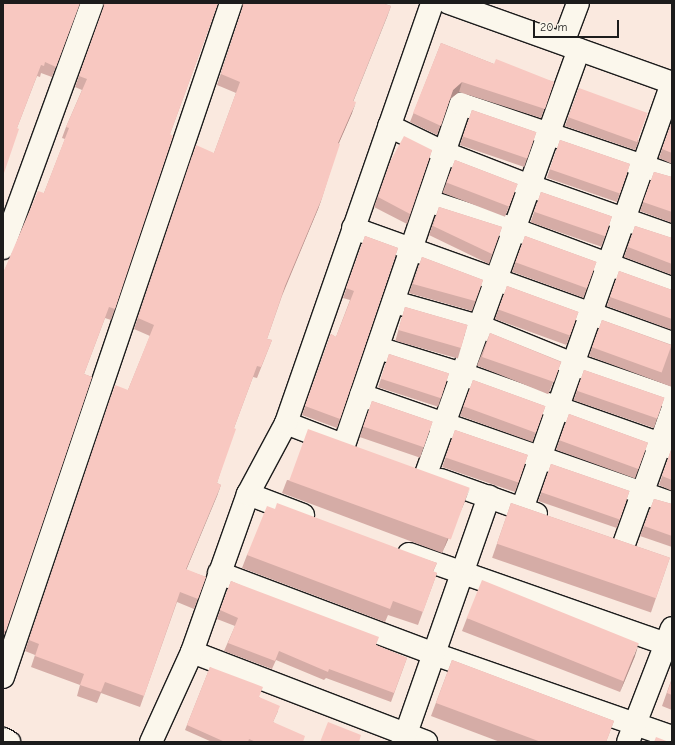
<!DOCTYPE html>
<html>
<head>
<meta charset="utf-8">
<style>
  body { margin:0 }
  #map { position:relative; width:675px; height:745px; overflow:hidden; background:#fae9df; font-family:"Comic Neue",sans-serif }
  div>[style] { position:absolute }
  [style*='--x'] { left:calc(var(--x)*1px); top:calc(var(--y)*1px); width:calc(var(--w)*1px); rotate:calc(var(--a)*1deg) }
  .roads { filter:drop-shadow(1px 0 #1c1c1c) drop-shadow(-1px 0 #1c1c1c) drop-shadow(0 1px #1c1c1c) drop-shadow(0 -1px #1c1c1c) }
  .minor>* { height:22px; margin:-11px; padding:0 11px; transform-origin:11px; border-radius:11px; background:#fbf7ec }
  .wall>* { inset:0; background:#d5aca6; transform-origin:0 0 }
  .shaded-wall>* { inset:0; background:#ae8c87 }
  .building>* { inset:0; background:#f8c8c1; transform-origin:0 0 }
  span { translate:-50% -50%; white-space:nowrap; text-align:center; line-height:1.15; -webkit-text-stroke:4px #fbf7ec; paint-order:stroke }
  .frame { position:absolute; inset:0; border:4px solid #1c1c1c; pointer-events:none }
  .scale { position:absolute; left:533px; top:20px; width:86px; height:18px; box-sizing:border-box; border:2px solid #1c1c1c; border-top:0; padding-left:5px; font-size:12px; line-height:14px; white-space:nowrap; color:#1c1c1c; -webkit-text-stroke:3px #fbf7ec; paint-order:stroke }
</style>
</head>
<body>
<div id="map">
  <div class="roads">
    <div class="minor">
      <i style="--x:449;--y:3;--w:237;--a:19.7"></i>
      <i style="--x:563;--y:43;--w:43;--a:-69.4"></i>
      <i style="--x:389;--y:126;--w:62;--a:25.7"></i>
      <i style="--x:445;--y:153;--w:91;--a:21.2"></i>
      <i style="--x:530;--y:186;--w:151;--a:19.4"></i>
      <i style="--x:428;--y:201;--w:90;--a:18"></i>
      <i style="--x:514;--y:229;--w:169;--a:20.5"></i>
      <i style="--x:353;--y:228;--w:339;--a:19.8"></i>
      <i style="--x:3;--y:248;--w:261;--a:-70"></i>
      <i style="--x:394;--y:302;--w:88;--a:15.8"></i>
      <i style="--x:479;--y:326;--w:101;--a:22"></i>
      <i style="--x:573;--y:364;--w:105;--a:19"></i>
      <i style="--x:378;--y:348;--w:88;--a:17.2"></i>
      <i style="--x:462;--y:374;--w:223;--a:19.4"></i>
      <i style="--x:361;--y:395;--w:329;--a:19.2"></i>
      <i style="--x:286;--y:423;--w:53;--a:21.2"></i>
      <i style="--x:344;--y:445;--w:361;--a:-71.1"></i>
      <i style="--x:461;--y:104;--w:223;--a:18.8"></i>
      <i style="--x:426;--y:474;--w:451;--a:-70.2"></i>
      <i style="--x:441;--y:480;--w:101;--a:19.7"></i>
      <i style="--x:248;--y:494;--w:59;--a:20.9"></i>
      <i style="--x:522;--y:509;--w:452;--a:-70.6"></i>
      <i style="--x:624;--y:544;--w:141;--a:-70.2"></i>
      <i style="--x:409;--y:554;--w:279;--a:19.3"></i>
      <i style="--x:219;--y:573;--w:230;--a:20.6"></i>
      <i style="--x:434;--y:654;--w:252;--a:19.2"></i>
      <i style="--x:192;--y:652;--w:251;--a:21"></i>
      <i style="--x:3;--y:677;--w:712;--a:-71.31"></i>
      <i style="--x:3;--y:739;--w:7;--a:27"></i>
      <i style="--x:151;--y:742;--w:99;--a:-65.5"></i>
      <i style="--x:192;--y:652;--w:168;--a:-70.5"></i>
      <i style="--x:248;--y:494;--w:81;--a:-61.8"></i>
      <i style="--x:286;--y:423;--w:445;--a:-70.8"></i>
      <i style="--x:403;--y:742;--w:260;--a:-70.7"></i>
      <i style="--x:628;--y:742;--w:122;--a:-68.9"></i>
    </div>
  </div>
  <div class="wall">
    <i style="clip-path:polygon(3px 3px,80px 3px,52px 77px,41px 73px,40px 77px,37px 76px,17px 128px)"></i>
    <i style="clip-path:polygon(103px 3px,218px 3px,170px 134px,115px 309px,111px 320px,105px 318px,84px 374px,92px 377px,3px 638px,3px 273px,44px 193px,65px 139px,62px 138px,66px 127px,82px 90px,75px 87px,104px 7px)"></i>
    <i style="clip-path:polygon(242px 3px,382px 3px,391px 6px,353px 101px,352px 113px,339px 143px,322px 198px,318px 209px,282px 296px,267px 339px,272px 340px,257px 378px,253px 377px,234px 428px,217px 483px,221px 485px,186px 570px,206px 577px,194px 609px,177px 602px,140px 707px,101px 693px,97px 703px,77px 696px,80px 685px,31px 667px,35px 655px,25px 651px,111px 396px,128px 390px,150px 336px,134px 329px,192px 156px,214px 153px,236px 93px,217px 85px,243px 7px)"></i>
    <i style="clip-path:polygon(441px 43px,494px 64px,554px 82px,541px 118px,459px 92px,450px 99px,437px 135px,410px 122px)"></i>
    <i style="clip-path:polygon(579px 88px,639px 141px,635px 150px,565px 126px)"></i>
    <i style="left:472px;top:110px;width:68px;height:37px;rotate:19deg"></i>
    <i style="clip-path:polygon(671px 124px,672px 124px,672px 164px,659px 158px)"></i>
    <i style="left:560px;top:140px;width:74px;height:40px;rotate:19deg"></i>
    <i style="clip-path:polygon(432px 150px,407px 224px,374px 207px,391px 160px)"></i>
    <i style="left:455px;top:160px;width:67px;height:35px;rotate:21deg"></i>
    <i style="clip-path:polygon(654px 172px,672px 177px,672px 223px,640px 211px)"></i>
    <i style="left:541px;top:192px;width:75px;height:32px;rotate:19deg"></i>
    <i style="clip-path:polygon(439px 207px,502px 227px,489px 264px,429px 235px)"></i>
    <i style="clip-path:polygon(635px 226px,672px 238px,672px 275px,624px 257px)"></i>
    <i style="clip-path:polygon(365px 236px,398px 248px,337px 428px,302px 415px,331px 334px,336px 337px,350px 300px,343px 298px)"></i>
    <i style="left:525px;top:236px;width:76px;height:38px;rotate:20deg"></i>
    <i style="clip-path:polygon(422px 257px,483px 280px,472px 311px,409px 293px)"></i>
    <i style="clip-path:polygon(619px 271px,672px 290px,672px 330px,607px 306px)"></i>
    <i style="left:507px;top:286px;width:76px;height:35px;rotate:20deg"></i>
    <i style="left:405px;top:307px;width:65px;height:35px;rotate:16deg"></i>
    <i style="clip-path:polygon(602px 320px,672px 345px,672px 387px,589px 356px)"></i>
    <i style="left:490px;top:333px;width:77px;height:35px;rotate:22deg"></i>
    <i style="left:389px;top:354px;width:63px;height:35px;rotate:18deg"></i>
    <i style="left:584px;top:370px;width:85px;height:32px;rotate:19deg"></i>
    <i style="left:473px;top:380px;width:77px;height:38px;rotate:20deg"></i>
    <i style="left:372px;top:401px;width:64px;height:38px;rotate:19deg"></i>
    <i style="left:569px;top:414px;width:84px;height:38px;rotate:20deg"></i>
    <i style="left:455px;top:430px;width:77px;height:39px;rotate:19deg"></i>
    <i style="clip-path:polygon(671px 450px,672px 450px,672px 491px,659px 485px)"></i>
    <i style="left:551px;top:464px;width:83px;height:39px;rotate:19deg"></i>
    <i style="clip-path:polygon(287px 480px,465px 501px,442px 553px,282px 493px)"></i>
    <i style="clip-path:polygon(654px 499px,672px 504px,672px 547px,640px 536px)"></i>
    <i style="left:511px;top:503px;width:168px;height:58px;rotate:19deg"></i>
    <i style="clip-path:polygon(275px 509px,437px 563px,433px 572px,437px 573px,418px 625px,388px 615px,385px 622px,242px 568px,247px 555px)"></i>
    <i style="clip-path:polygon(231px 581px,376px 645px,407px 658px,391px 702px,326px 678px,324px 680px,276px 660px,272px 669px,224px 651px,235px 626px,217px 619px)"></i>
    <i style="clip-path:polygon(467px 618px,635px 656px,620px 692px,462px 631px)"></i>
    <i style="clip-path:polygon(452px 660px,614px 721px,606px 742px,500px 742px,431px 716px)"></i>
    <i style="clip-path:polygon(210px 667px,259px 697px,278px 711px,273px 722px,303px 742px,212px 742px,185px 730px)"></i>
    <i style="clip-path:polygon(672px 678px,672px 710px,662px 706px)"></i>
  </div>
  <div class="shaded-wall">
    <i style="clip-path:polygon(391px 6px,387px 17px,349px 112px,353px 101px)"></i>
    <i style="clip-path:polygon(462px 82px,459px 92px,449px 100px,453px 90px)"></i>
    <i style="clip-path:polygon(356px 102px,352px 113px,334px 154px,338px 143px)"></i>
    <i style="clip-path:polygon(322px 198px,318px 209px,281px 297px,285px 286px)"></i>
    <i style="clip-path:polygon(221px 485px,217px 496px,182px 580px,186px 569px)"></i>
    <i style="clip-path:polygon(470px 488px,465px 501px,442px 553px,447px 540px)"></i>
    <i style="clip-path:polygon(639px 643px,635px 656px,620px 692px,625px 678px)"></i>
  </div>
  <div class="building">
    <i style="clip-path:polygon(3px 3px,80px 3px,56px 67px,45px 62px,44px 66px,41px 65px,17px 128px,19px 129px,3px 176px)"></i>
    <i style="clip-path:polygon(105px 3px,218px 3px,170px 134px,173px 136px,115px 309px,109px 307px,84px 374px,92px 377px,6px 631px,3px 630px,3px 273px,38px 191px,44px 193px,69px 128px,66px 127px,87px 79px,79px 76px)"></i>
    <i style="clip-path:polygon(244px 3px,382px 3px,391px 6px,353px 101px,356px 102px,338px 143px,340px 144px,322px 198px,285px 286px,267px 339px,272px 340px,261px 367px,257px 366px,234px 428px,236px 429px,217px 483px,221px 485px,186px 569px,206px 577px,198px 599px,180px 592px,144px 696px,105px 682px,101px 692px,80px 685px,84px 674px,35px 656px,39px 644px,29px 640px,115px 385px,128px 390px,154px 325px,138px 318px,196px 145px,214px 153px,240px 82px,221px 74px)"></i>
    <i style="clip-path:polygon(441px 43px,494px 64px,496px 59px,554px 82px,545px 109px,462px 82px,453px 90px,441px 126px,413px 113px)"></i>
    <i style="left:579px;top:88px;width:73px;height:31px;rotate:20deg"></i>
    <i style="left:472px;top:110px;width:68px;height:28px;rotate:19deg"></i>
    <i style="clip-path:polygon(671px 124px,672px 124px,672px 153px,662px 149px)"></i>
    <i style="clip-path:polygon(404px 136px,432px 150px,410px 214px,378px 197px,391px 160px)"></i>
    <i style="left:560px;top:140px;width:74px;height:31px;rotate:19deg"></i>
    <i style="left:455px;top:160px;width:67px;height:24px;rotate:21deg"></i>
    <i style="clip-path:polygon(654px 172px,672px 177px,672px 212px,643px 202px)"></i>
    <i style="left:541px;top:192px;width:75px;height:21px;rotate:19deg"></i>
    <i style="clip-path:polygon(439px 207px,502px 227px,492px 254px,433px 226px)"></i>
    <i style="clip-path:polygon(635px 226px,672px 238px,672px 264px,628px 247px)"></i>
    <i style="clip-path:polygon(365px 236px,398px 248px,340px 419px,305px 406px,331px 334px,336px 337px,354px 291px,346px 288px)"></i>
    <i style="left:525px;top:236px;width:76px;height:28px;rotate:20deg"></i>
    <i style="clip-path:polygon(422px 257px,483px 280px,475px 301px,413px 284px)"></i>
    <i style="clip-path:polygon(619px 271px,672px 290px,672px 319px,610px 297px)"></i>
    <i style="left:507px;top:286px;width:76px;height:25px;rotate:20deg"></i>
    <i style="left:405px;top:307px;width:65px;height:24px;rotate:16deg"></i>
    <i style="left:602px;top:320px;width:74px;height:29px;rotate:20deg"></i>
    <i style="clip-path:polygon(490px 333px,561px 362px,554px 382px,482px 357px)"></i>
    <i style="left:389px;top:354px;width:63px;height:26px;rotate:18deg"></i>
    <i style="left:584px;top:370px;width:85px;height:22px;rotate:19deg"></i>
    <i style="left:473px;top:380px;width:77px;height:28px;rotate:20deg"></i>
    <i style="left:372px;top:401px;width:64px;height:27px;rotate:19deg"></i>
    <i style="left:569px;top:414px;width:84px;height:28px;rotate:20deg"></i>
    <i style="left:308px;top:429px;width:172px;height:55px;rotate:20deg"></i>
    <i style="left:455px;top:430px;width:77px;height:29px;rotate:19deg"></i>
    <i style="clip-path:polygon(671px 450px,672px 450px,672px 480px,662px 476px)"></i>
    <i style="left:551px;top:464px;width:83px;height:30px;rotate:19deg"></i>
    <i style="clip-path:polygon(654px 499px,672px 504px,672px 536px,644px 526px)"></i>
    <i style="clip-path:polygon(277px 503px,437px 563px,433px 571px,437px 573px,423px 612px,393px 601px,390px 609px,247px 555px,267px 506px,275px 509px)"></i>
    <i style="left:511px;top:503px;width:168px;height:43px;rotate:19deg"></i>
    <i style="left:482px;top:580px;width:169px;height:41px;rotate:22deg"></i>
    <i style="clip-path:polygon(231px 581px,379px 637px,376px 645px,407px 658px,394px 693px,329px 669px,328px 672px,279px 651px,275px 661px,228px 643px,238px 618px,220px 610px)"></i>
    <i style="clip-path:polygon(452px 660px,614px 721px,606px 742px,541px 742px,436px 703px)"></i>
    <i style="clip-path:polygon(210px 667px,263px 687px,259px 697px,280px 706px,273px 722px,305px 736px,303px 742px,256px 742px,249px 739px,248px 742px,225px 742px,187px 725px)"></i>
    <i style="clip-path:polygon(672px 679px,672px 695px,667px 693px)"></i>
    <i style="clip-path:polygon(328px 722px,361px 735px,359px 742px,320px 742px)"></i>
    <i style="clip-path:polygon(656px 737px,669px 742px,654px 742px)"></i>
  </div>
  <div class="frame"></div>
  <div class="scale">20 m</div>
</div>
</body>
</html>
